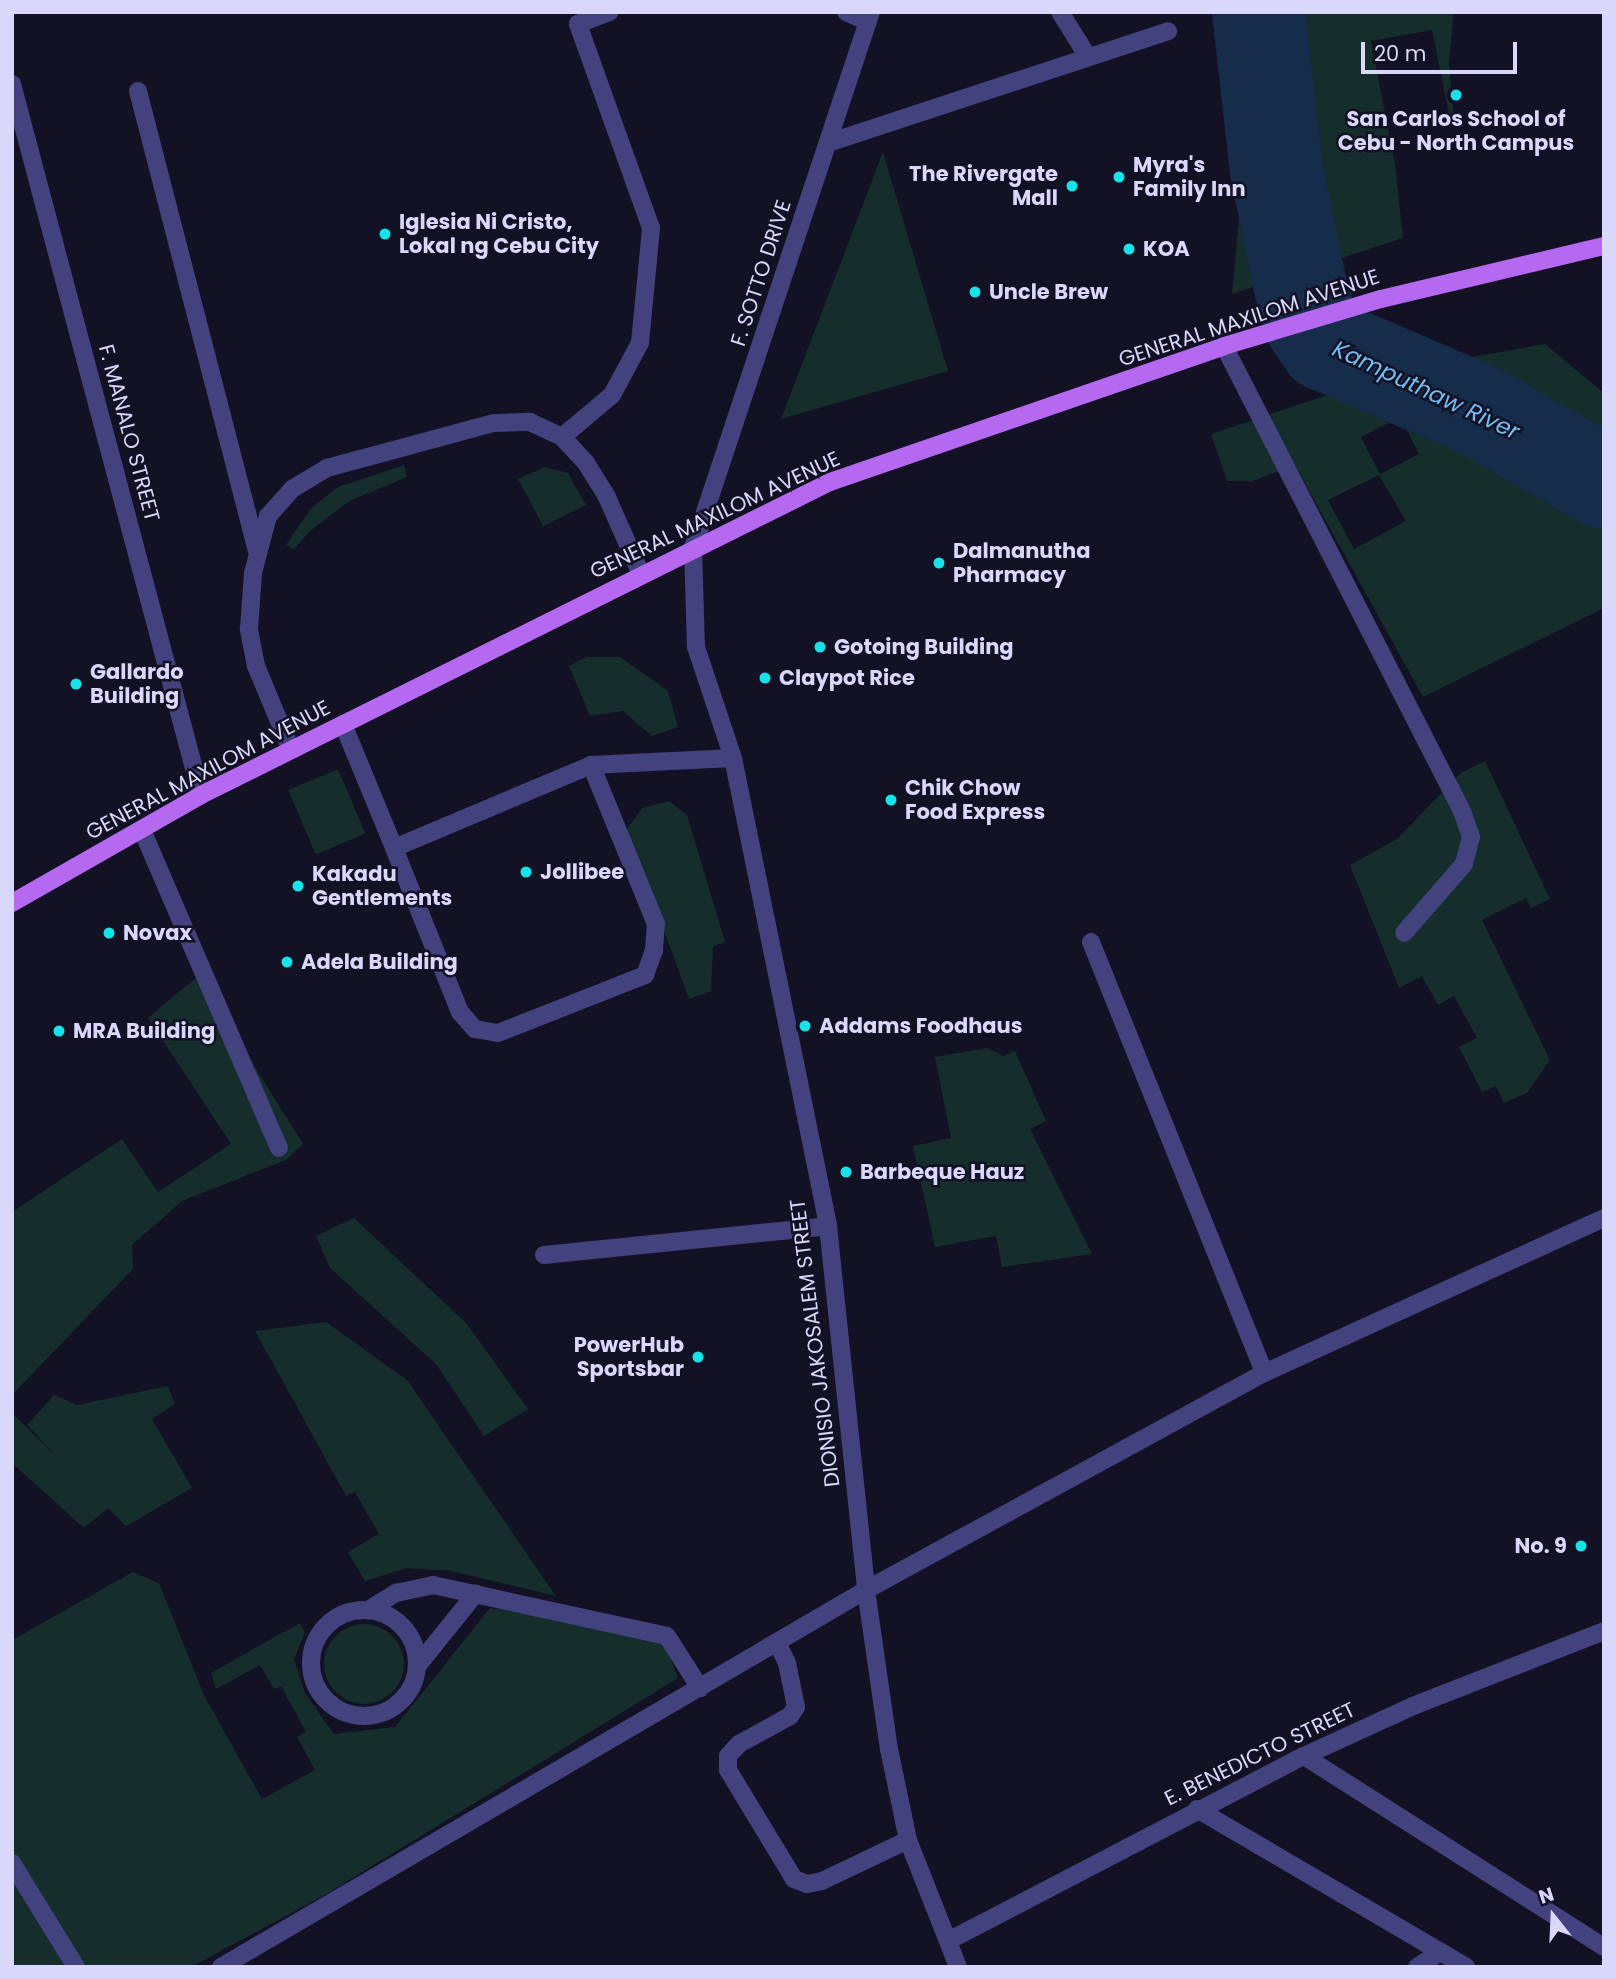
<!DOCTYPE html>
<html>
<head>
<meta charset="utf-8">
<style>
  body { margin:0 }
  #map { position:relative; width:1616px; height:1979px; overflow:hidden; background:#131124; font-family:Poppins,sans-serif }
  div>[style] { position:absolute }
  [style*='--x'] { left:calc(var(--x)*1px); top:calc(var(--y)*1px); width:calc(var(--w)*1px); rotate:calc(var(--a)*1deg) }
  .green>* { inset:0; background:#152d2b; transform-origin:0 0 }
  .round { border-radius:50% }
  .river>* { height:93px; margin:-46.5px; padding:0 46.5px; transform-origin:46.5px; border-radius:46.5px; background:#152d4a }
  .minor>* { height:18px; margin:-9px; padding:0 9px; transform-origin:9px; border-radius:9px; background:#41427e }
  .minor>.ring { margin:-9px; padding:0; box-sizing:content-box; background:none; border:18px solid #41427e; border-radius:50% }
  .major>* { height:18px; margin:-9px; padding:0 9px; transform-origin:9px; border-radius:9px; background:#b569f1 }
  .dots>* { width:19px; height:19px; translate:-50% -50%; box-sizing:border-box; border:4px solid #131124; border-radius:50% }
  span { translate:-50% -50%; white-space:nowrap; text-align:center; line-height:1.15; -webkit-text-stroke:5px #131124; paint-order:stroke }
  .poi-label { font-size:21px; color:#d9d8fb; font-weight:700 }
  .left { translate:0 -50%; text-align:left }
  .right { translate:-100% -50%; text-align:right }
  .street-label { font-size:21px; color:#d9d8fb }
  .water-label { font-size:23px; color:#70bef1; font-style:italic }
  .frame { position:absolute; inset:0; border:14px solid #d9d8fb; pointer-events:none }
  .north { position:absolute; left:1518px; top:1881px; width:70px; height:70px; -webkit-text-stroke:5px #131124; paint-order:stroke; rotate:342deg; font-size:19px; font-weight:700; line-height:28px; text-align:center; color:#d9d8fb }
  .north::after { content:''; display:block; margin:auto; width:24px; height:32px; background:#d9d8fb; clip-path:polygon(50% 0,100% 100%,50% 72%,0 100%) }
  .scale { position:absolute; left:1361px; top:42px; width:156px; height:32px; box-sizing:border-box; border:4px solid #d9d8fb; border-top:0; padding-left:9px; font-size:21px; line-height:24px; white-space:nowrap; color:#d9d8fb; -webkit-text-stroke:5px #131124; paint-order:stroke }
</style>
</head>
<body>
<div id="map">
  <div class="green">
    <i style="clip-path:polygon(1258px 12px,1454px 12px,1449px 63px,1454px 118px,1450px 119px,1432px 30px,1371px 41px,1395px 164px,1403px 238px,1232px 294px)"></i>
    <i style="clip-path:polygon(883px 152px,948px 371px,781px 419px)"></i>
    <i style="clip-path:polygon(evenodd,1545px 344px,1604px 393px,1604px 608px,1423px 697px,1295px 465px,1253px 481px,1227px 481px,1211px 434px,1405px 369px,1545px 344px,1400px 417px,1419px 454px,1380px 474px,1361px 437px,1400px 417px,1545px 344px,1379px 475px,1406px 521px,1354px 549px,1328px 500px,1379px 475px)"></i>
    <i style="clip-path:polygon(404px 465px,407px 477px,349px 501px,310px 531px,294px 549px,286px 545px,311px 508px,338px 487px)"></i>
    <i style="clip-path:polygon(545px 467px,568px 473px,586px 505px,543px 526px,518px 479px)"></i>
    <i style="clip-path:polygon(587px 657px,620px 657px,668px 691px,678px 727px,652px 736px,623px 711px,590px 716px,569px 666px)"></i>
    <i style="clip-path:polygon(1485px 761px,1550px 899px,1531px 908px,1526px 898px,1482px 920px,1550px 1060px,1527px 1093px,1504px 1103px,1496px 1086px,1482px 1092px,1459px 1047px,1477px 1038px,1454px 996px,1438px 1005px,1422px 976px,1399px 988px,1350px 865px,1397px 839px,1461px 773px)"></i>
    <i style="left:338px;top:769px;width:70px;height:54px;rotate:67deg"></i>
    <i style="clip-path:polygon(669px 801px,687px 815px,725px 942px,713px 946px,711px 991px,689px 999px,627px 829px,642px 808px)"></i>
    <i style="clip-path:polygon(198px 976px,303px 1144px,286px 1160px,182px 1201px,132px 1245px,133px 1269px,12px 1395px,12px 1212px,122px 1139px,158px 1192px,231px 1144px,148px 1018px)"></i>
    <i style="clip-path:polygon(987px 1048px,1003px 1056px,1015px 1051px,1046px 1121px,1030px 1129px,1092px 1254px,1002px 1267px,996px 1236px,935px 1247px,913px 1146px,951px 1138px,935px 1057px)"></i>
    <i style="clip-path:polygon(354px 1218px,467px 1324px,528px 1409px,484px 1436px,436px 1364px,330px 1268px,316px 1236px)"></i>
    <i style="clip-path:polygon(326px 1322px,407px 1380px,556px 1596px,451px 1571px,407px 1568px,365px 1581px,348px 1552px,379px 1534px,355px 1492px,346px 1496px,255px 1331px)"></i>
    <i style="clip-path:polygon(168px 1386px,175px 1404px,152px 1419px,192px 1488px,126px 1526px,108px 1508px,84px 1528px,12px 1463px,12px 1413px,55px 1455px,27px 1425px,54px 1395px,77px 1405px)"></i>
    <i style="clip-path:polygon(133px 1572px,159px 1583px,204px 1695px,262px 1799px,315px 1770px,297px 1737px,306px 1732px,281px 1686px,274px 1689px,260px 1665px,216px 1689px,211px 1673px,300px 1623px,305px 1632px,294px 1659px,305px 1693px,334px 1734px,395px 1727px,490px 1608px,661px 1635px,678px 1678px,325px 1895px,191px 1967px,12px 1967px,12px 1640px)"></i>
    <i class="round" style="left:324px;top:1624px;width:80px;height:80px"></i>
  </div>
  <div class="river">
    <i style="--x:1258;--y:12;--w:159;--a:83.5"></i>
    <i style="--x:1276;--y:170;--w:118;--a:78.3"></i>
    <i style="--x:1300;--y:286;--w:37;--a:74"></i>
    <i style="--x:1310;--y:322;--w:27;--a:56"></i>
    <i style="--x:1325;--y:344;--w:168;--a:23.2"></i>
    <i style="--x:1479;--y:410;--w:144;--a:29.9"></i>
  </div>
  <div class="minor">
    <i style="--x:846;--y:12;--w:24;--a:24"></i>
    <i style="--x:871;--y:12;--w:565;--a:108.37"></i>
    <i style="--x:693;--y:548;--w:99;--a:88.3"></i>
    <i style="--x:696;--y:647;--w:117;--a:71.6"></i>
    <i style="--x:733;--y:758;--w:478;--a:78.5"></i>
    <i style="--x:828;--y:1226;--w:366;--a:84"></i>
    <i style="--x:866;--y:1590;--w:161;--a:81.8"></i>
    <i style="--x:889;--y:1749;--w:93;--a:78.2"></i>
    <i style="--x:908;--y:1840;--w:136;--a:68.5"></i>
    <i style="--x:1060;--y:12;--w:53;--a:58.1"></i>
    <i style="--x:12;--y:84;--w:736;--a:75.11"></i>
    <i style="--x:138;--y:91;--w:474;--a:75.5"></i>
    <i style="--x:828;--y:143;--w:358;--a:-18.2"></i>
    <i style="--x:1224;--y:346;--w:522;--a:62.9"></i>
    <i style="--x:1462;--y:811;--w:28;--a:71"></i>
    <i style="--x:1471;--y:837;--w:28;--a:105"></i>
    <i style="--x:1464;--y:864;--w:91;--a:131"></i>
    <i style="--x:562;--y:437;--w:65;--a:-40"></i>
    <i style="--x:612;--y:395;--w:59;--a:-61.7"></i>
    <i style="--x:640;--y:343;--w:116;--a:-84.5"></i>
    <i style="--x:651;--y:228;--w:217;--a:-109.7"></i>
    <i style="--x:578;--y:24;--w:34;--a:-21"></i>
    <i style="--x:343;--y:724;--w:134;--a:67.6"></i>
    <i style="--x:394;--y:848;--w:214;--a:-22.8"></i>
    <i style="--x:591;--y:765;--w:142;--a:-2.8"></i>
    <i style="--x:291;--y:750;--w:91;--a:-112.6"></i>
    <i style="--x:256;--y:666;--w:38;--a:-101"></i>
    <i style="--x:249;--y:629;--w:56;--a:-85.9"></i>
    <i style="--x:253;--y:573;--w:59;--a:-75.3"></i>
    <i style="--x:268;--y:516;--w:36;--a:-48"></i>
    <i style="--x:292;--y:489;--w:41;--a:-31"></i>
    <i style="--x:327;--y:468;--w:173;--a:-15.1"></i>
    <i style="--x:494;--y:423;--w:36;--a:-2"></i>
    <i style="--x:530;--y:422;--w:35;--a:25"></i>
    <i style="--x:562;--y:437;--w:35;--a:47"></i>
    <i style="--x:586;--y:463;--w:38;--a:58"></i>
    <i style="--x:606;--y:495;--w:86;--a:66.1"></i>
    <i style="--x:142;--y:830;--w:346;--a:66.7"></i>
    <i style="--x:394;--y:848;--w:177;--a:68.1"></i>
    <i style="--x:460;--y:1012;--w:23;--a:49"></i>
    <i style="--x:475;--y:1029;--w:23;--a:10"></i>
    <i style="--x:498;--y:1033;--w:158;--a:-21.5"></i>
    <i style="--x:645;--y:975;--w:27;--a:-70"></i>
    <i style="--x:654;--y:950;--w:26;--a:-86"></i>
    <i style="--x:656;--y:924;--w:172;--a:-112.2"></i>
    <i style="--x:1091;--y:942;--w:464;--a:68.1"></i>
    <i style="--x:544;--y:1255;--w:285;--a:-5.8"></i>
    <i style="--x:370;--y:1609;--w:31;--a:-32"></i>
    <i style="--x:396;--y:1593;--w:38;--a:-12"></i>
    <i style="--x:433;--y:1585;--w:239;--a:12.3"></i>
    <i style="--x:667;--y:1636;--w:62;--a:57.6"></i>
    <i class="ring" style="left:311px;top:1610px;width:88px;height:88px"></i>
    <i style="--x:777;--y:1643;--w:22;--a:63"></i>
    <i style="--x:787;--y:1663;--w:45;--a:78.4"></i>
    <i style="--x:796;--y:1707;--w:11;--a:124"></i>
    <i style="--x:790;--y:1716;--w:58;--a:151.2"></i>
    <i style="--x:739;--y:1744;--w:16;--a:133"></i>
    <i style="--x:728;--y:1756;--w:14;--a:90"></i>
    <i style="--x:728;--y:1770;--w:127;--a:58.8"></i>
    <i style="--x:794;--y:1879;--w:14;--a:21"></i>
    <i style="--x:807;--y:1884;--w:15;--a:-11"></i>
    <i style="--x:822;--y:1881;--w:95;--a:-25.5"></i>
    <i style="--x:418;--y:1665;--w:92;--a:-51.1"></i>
    <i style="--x:1304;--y:1756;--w:356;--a:32.5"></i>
    <i style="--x:1197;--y:1809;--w:312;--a:30.4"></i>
    <i style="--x:12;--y:1863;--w:122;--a:58.4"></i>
    <i style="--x:948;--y:1941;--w:401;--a:-27.5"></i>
    <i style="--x:1304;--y:1756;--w:120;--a:-24.6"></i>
    <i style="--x:1413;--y:1706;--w:205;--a:-21.4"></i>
    <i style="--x:221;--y:1967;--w:747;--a:-30.31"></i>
    <i style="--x:866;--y:1590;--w:453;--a:-28.6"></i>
    <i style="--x:1264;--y:1373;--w:374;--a:-24.5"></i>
    <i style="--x:1417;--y:1967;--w:27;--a:-33"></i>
  </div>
  <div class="major">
    <i style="--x:12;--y:903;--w:218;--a:-29.7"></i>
    <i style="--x:201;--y:795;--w:703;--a:-26.46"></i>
    <i style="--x:830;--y:482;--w:417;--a:-19"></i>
    <i style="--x:1224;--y:346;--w:164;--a:-16.7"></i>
    <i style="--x:1381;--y:299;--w:229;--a:-13.4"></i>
  </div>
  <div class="dots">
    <i style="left:1456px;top:95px;background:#16e2e9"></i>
    <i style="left:1119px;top:177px;background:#16e2e9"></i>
    <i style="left:1072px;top:186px;background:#16e2e9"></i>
    <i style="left:385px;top:234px;background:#16e2e9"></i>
    <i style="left:1129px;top:249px;background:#16e2e9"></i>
    <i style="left:975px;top:292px;background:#16e2e9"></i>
    <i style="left:939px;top:563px;background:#16e2e9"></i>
    <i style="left:820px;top:647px;background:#16e2e9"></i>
    <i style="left:765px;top:678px;background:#16e2e9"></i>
    <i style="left:76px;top:684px;background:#16e2e9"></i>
    <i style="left:891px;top:800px;background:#16e2e9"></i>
    <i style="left:526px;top:872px;background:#16e2e9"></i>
    <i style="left:298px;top:886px;background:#16e2e9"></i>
    <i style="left:109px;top:933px;background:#16e2e9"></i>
    <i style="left:287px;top:962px;background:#16e2e9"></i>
    <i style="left:805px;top:1026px;background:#16e2e9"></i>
    <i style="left:59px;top:1031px;background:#16e2e9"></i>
    <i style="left:846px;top:1172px;background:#16e2e9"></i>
    <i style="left:698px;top:1357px;background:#16e2e9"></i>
    <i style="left:1581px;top:1546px;background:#16e2e9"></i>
  </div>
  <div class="poi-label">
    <span style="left:1456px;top:131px">San Carlos School of<br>Cebu - North Campus</span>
    <span class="left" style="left:1133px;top:177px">Myra's<br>Family Inn</span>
    <span class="right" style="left:1058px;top:186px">The Rivergate<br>Mall</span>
    <span class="left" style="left:399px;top:234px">Iglesia Ni Cristo,<br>Lokal ng Cebu City</span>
    <span class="left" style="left:1143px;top:249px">KOA</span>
    <span class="left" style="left:989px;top:292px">Uncle Brew</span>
    <span class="left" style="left:953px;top:563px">Dalmanutha<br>Pharmacy</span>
    <span class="left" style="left:834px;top:647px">Gotoing Building</span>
    <span class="left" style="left:90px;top:684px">Gallardo<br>Building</span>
    <span class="left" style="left:779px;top:678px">Claypot Rice</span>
    <span class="left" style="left:905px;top:800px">Chik Chow<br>Food Express</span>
    <span class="left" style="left:540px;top:872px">Jollibee</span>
    <span class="left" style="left:312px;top:886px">Kakadu<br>Gentlements</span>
    <span class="left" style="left:123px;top:933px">Novax</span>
    <span class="left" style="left:301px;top:962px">Adela Building</span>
    <span class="left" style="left:819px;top:1026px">Addams Foodhaus</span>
    <span class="left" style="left:73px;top:1031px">MRA Building</span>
    <span class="left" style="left:860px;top:1172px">Barbeque Hauz</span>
    <span class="right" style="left:684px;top:1357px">PowerHub<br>Sportsbar</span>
    <span class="right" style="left:1567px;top:1546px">No. 9</span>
  </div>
  <div class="street-label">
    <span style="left:761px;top:273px;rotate:-72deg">F. SOTTO DRIVE</span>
    <span style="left:1249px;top:318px;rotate:-18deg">GENERAL MAXILOM AVENUE</span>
    <span style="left:129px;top:433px;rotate:75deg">F. MANALO STREET</span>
    <span style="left:715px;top:515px;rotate:-25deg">GENERAL MAXILOM AVENUE</span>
    <span style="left:208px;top:770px;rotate:-28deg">GENERAL MAXILOM AVENUE</span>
    <span style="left:815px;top:1343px;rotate:-97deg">DIONISIO JAKOSALEM STREET</span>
    <span style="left:1260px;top:1754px;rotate:-26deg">E. BENEDICTO STREET</span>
  </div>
  <div class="water-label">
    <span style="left:1426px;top:390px;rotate:25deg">Kamputhaw River</span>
  </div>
  <div class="frame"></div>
  <div class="north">N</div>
  <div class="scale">20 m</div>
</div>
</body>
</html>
